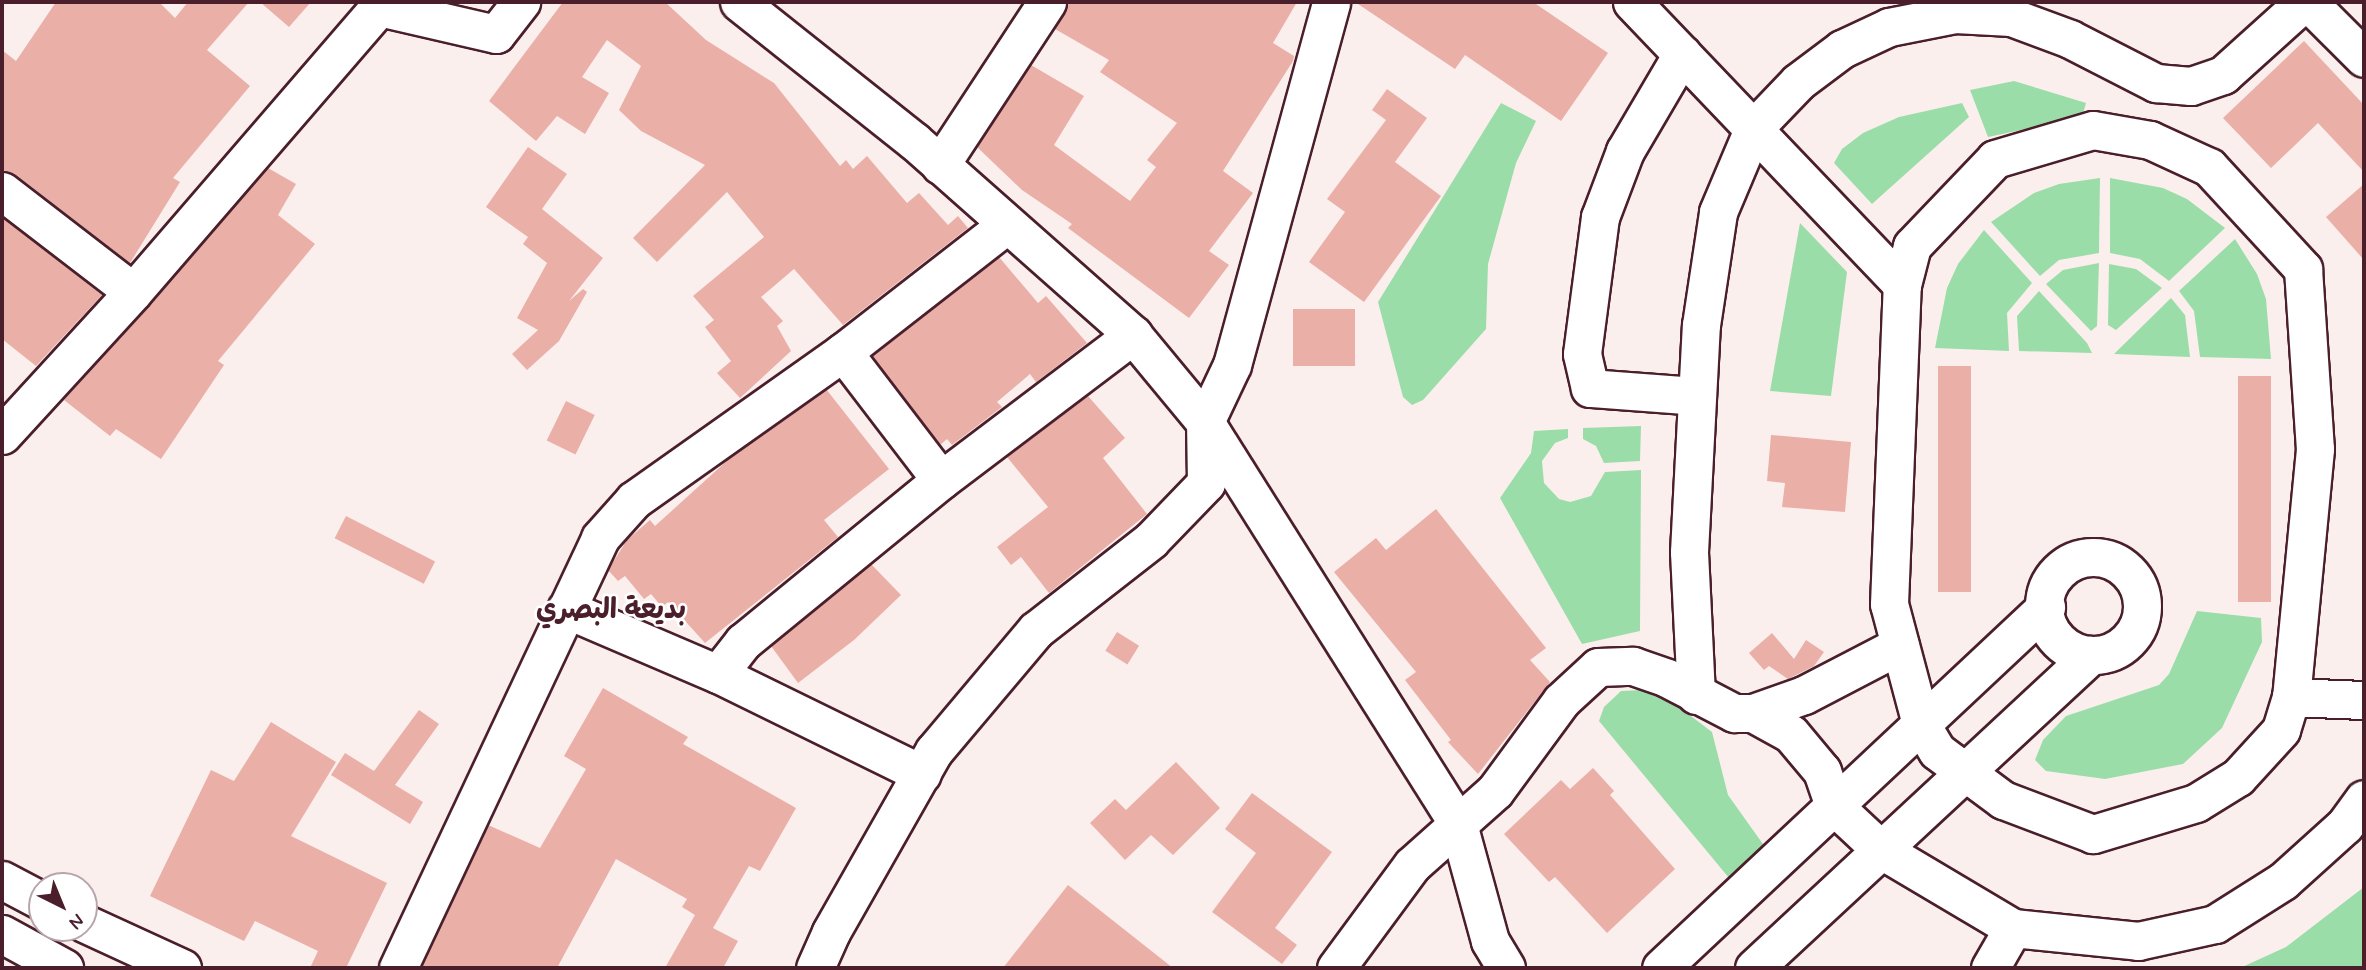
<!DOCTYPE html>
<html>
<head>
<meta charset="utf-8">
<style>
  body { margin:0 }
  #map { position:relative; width:2366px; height:970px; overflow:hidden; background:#fbefed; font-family:Mynerve,"Playpen Sans Arabic",sans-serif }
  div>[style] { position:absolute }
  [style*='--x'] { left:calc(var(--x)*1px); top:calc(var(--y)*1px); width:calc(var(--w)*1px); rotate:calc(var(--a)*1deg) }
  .green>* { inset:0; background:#9bdda8 }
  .building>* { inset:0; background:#eaafa7; transform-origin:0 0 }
  .roads { filter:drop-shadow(2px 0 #4a1f2b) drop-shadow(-2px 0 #4a1f2b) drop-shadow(0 2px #4a1f2b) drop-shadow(0 -2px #4a1f2b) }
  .minor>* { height:37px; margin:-18.5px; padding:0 18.5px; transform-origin:18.5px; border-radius:18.5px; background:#fff }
  .minor>.ring { margin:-18.5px; padding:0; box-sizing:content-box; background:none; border:37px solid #fff; border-radius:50% }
  span { translate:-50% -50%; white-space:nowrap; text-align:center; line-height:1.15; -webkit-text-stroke:5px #fff; paint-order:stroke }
  .neighbourhood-label { font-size:28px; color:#4a1f2b; font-weight:700 }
  .frame { position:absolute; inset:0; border:4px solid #4a1f2b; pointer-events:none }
  .north { position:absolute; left:28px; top:872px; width:70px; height:70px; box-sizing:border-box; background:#fff; border:2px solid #b7a5aa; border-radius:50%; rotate:137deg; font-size:19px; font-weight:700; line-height:28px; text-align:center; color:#4a1f2b }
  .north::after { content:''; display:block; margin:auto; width:24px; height:32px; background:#4a1f2b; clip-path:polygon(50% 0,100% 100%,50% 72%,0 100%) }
</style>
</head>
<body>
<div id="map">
  <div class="green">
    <i style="clip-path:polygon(2014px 81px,2086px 103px,2082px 117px,1988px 137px,1970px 90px)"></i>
    <i style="clip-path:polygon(1501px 103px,1536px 121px,1516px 163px,1488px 264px,1486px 329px,1423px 400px,1412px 405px,1403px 397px,1378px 302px)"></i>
    <i style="clip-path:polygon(1962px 103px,1969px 117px,1872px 204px,1834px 163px,1842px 149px,1863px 133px,1899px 117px)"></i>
    <i style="clip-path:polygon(2100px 178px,2099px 253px,2059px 260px,2040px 276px,1991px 222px,2034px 193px,2059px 184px)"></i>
    <i style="clip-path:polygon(2110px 178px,2163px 188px,2187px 199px,2225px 228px,2169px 281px,2140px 259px,2110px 253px)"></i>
    <i style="clip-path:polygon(1800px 223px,1847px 272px,1831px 396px,1770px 391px)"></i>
    <i style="clip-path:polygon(1984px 230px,2032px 283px,2007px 313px,2009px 351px,1935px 348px,1947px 288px,1958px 264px)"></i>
    <i style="clip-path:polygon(2235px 239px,2257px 274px,2266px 299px,2271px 359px,2200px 357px,2194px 311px,2179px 291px)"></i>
    <i style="clip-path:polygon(2099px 263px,2097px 326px,2091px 331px,2046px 284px,2063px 270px)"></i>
    <i style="clip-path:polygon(2109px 264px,2136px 269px,2162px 288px,2116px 330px,2108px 325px)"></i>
    <i style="clip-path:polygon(2039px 291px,2087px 343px,2092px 353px,2019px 351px,2017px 316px)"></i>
    <i style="clip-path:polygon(2171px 298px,2185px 315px,2190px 357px,2114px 354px)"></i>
    <i style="clip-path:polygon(1641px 426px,1640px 461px,1604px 463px,1596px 446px,1583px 439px,1583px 428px)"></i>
    <i style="clip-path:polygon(1568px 429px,1568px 438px,1555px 443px,1542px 461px,1544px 483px,1559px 499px,1570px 502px,1591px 496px,1605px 472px,1641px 470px,1640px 631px,1582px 644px,1500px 498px,1531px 453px,1534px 431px)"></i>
    <i style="clip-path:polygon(2197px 611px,2261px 618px,2262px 642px,2222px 728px,2183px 764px,2105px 779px,2046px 771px,2035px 760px,2043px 740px,2066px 716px,2159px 685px,2169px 674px)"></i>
    <i style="clip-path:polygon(1642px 690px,1679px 707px,1712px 732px,1728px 795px,1770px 854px,1734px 884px,1599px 721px,1604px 707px,1621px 691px)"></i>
    <i style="clip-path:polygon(2364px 887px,2364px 968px,2240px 968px,2286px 947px)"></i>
  </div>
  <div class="building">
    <i style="clip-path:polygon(56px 2px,159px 2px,175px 18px,188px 2px,249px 2px,207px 50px,250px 86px,173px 178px,180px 182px,130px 263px,15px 174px,2px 170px,2px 50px,16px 61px)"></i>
    <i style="clip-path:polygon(260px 2px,311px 2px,289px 27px)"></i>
    <i style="clip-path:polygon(563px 2px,665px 2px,706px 40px,774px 83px,840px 166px,846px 160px,853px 169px,867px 156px,907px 203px,919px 193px,948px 225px,958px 216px,968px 228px,843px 325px,794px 269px,761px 297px,783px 321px,777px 326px,791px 351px,740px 398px,717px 373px,731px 361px,705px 327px,714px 320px,693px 296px,764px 237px,727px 192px,657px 262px,633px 238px,705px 165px,641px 131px,619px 110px,641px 66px,607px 40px,582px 77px,609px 93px,585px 134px,557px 116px,536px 141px,489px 101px)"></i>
    <i style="clip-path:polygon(1068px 2px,1297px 2px,1273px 43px,1294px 56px,1293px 61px,1223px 171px,1253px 193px,1209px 251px,1229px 265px,1189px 318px,1068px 228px,1072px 224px,1022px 190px,977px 147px,1031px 65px,1084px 96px,1054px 145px,1130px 201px,1156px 167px,1147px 160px,1177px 123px,1100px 72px,1109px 60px,1055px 29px)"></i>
    <i style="clip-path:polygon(1355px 2px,1533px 2px,1608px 53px,1561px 121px,1465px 55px,1455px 69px)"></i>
    <i style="clip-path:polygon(2304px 41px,2364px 105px,2364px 172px,2318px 123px,2271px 168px,2223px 118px)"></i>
    <i style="clip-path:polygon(1387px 89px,1427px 118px,1395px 162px,1441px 196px,1364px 302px,1309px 262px,1345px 212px,1327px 199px,1386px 120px,1372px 110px)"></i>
    <i style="clip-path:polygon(528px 147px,567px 174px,542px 209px,603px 258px,569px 301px,583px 289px,587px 292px,559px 341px,527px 370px,512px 354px,538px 330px,517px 318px,547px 263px,523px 244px,528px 237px,486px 207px)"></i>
    <i style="clip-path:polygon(268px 168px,296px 184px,278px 215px,315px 244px,218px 361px,224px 365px,161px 459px,116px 429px,110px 436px,64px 400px)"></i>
    <i style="clip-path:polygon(2364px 184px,2364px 260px,2326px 217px)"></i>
    <i style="clip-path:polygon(2px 217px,102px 295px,36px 366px,2px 339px)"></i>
    <i style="clip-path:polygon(999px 257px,1038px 303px,1046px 296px,1087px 343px,1036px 382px,1030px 374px,997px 402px,1002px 407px,952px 445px,947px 439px,940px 445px,872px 356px)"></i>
    <i style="left:1293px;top:309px;width:62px;height:57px"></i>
    <i style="left:1938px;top:366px;width:33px;height:226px"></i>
    <i style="left:2238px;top:376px;width:33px;height:226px"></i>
    <i style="clip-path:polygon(826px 389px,889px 469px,824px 520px,838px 537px,705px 643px,668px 602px,662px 607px,651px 594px,644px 599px,625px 576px,618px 581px,608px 570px,627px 540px,650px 520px,655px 526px,730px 458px)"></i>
    <i style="clip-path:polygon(1088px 396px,1125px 438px,1103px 458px,1147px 514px,1049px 593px,1021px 557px,1011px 565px,997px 547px,1048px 507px,1007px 457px)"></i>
    <i style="left:566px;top:401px;width:32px;height:44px;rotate:26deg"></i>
    <i style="clip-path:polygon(1771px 435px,1851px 442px,1845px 512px,1782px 507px,1785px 483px,1767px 481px)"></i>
    <i style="clip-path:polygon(1436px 509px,1546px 648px,1530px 660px,1550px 682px,1478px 774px,1448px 742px,1451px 740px,1405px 680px,1416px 672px,1334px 572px,1376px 538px,1386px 550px)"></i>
    <i style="left:346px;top:516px;width:100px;height:25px;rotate:27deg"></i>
    <i style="clip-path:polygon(871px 564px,901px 595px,854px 640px,798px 683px,771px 646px)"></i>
    <i style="left:1117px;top:632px;width:26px;height:22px;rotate:32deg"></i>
    <i style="clip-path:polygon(1772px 633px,1794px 659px,1806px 640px,1824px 652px,1814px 666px,1788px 679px,1769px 666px,1764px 670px,1749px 653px)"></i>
    <i style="clip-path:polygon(603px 688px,688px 737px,683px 744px,796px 808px,760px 871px,749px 866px,713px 928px,738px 941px,723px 968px,665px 968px,695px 915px,682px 907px,687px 899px,616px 859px,557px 968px,421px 968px,488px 825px,540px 848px,586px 769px,564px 756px)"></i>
    <i style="clip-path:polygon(419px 710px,439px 724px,395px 785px,423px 802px,410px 824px,331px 775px,345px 753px,374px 771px)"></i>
    <i style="clip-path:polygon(271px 722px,336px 762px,291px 836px,387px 883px,346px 968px,310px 968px,318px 951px,255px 921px,244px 941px,150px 896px,211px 770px,234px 781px)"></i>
    <i style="clip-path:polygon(1176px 762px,1220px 808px,1173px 855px,1151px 835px,1125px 860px,1090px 823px,1115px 799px,1126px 810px)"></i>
    <i style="clip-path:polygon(1593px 768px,1614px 791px,1610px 795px,1675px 869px,1607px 933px,1555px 877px,1549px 882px,1504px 834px,1561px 780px,1570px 789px)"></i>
    <i style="clip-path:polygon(1252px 793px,1332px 852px,1275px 928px,1297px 945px,1282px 964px,1212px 912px,1256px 853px,1225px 829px)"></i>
    <i style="clip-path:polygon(1068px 885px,1173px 968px,1003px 968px)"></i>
  </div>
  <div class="roads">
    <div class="minor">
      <i style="--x:739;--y:2;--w:223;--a:38.5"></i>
      <i style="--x:914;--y:141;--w:293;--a:41.5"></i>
      <i style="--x:1133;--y:335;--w:113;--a:50.4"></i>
      <i style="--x:1205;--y:422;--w:475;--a:57.8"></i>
      <i style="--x:1458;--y:824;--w:121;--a:74.7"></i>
      <i style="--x:1490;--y:941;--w:31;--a:59"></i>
      <i style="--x:1632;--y:2;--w:391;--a:46.3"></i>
      <i style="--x:2308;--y:2;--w:79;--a:45"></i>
      <i style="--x:379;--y:7;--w:120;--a:13"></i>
      <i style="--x:496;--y:34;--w:41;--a:-52"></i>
      <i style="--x:1682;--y:54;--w:113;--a:120.4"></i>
      <i style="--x:1625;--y:151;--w:71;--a:110.7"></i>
      <i style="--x:1600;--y:217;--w:138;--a:97.5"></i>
      <i style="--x:1582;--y:354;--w:35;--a:77"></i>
      <i style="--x:1590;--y:388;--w:107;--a:4.3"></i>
      <i style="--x:2093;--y:130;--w:58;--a:10"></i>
      <i style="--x:2150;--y:140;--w:65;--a:24.6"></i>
      <i style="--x:2209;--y:167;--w:139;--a:47.3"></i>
      <i style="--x:2303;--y:269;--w:180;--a:86.2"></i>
      <i style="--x:2315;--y:449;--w:249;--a:95.5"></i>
      <i style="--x:2291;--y:697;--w:34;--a:107"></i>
      <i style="--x:2281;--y:730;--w:64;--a:132.5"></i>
      <i style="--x:2238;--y:777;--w:49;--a:148.2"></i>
      <i style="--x:2196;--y:803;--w:108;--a:163.2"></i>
      <i style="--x:2093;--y:834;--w:96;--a:-159.3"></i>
      <i style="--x:2003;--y:800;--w:82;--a:-143.4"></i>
      <i style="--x:1937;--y:751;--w:31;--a:-121"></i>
      <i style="--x:1921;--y:724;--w:124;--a:-104.9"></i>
      <i style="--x:1889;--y:604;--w:319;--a:-87.7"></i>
      <i style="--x:1902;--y:285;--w:40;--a:-75.6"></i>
      <i style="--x:1912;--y:246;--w:120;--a:-46.3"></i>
      <i style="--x:1995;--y:159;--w:102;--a:-16.5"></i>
      <i style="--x:940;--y:165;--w:195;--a:-56.7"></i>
      <i style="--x:2;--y:191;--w:165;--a:37.6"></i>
      <i style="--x:843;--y:352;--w:161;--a:52.6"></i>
      <i style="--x:2;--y:435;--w:194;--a:-47.5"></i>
      <i style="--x:133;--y:292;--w:376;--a:-49.2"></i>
      <i style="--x:379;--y:7;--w:6;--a:-121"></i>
      <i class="ring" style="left:2044px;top:557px;width:61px;height:61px"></i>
      <i style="--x:566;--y:609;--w:165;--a:23.2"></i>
      <i style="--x:718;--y:674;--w:227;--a:26.1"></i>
      <i style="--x:718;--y:674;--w:41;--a:-52"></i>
      <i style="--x:743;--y:642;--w:256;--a:-39.3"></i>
      <i style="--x:941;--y:480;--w:241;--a:-37.1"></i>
      <i style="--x:1696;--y:695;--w:143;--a:-92.8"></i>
      <i style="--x:1689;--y:552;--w:227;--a:-87"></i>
      <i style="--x:1701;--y:325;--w:114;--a:-81.4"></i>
      <i style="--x:1718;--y:212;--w:90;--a:-67.1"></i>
      <i style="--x:1753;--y:129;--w:65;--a:-46.2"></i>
      <i style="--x:1798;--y:82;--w:55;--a:-36.9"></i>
      <i style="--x:1842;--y:49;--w:52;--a:-25.1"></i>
      <i style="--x:1889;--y:27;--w:67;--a:-11.1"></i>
      <i style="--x:1955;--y:14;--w:56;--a:3.1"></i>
      <i style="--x:2011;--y:17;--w:63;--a:20.4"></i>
      <i style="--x:2070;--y:39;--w:97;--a:27.1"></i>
      <i style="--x:2156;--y:83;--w:35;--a:5"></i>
      <i style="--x:2191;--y:86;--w:34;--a:-19"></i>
      <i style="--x:2223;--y:75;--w:109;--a:-42"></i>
      <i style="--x:2291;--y:697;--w:73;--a:2.4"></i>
      <i style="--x:1753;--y:713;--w:43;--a:28.9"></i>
      <i style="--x:1791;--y:734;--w:48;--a:50"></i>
      <i style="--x:1822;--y:771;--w:37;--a:71"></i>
      <i style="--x:1834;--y:806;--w:63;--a:43.1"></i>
      <i style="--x:1880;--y:849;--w:155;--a:30.7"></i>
      <i style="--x:2013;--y:928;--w:126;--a:5.9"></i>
      <i style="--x:2138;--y:941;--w:79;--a:-12.4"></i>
      <i style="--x:2215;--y:924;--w:80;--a:-32.3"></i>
      <i style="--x:2283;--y:881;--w:84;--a:-42.1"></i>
      <i style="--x:2345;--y:825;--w:32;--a:-54"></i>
      <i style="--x:2;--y:880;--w:45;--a:27.7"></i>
      <i style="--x:84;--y:923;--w:108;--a:24.7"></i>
      <i style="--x:2;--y:934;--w:71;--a:28.7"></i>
      <i style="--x:398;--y:968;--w:475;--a:-64.8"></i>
      <i style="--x:600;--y:538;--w:51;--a:-48.2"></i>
      <i style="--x:634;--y:500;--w:256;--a:-35.3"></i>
      <i style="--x:843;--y:352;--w:207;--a:-37.9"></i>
      <i style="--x:815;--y:968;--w:39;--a:-66"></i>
      <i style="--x:831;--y:932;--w:208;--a:-60.4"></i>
      <i style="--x:934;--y:751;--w:158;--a:-49.9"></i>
      <i style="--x:1036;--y:630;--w:146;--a:-38"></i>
      <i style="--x:1151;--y:540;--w:79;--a:-46"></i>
      <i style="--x:1206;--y:483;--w:61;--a:-90.9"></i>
      <i style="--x:1205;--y:422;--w:63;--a:-64.7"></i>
      <i style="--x:1232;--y:365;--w:376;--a:-74.7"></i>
      <i style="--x:1336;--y:968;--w:128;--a:-53.6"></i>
      <i style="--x:1412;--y:865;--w:111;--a:-41.7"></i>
      <i style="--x:1495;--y:791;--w:112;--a:-53.7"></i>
      <i style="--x:1561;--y:701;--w:50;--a:-42.6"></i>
      <i style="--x:1598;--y:667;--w:35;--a:-2"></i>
      <i style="--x:1633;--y:666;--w:36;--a:19"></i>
      <i style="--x:1667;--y:678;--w:76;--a:27.6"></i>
      <i style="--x:1734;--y:713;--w:19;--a:0"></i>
      <i style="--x:1753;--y:713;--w:54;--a:-19.4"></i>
      <i style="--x:1804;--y:695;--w:108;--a:-27.5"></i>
      <i style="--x:1661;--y:968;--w:528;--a:-43.16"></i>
      <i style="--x:1754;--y:968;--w:460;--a:-42.9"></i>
      <i style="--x:1990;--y:968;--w:46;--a:-60.1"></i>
    </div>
  </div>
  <div class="neighbourhood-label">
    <span style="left:611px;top:611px">بديعة البصري</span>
  </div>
  <div class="frame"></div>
  <div class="north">N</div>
</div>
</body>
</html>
